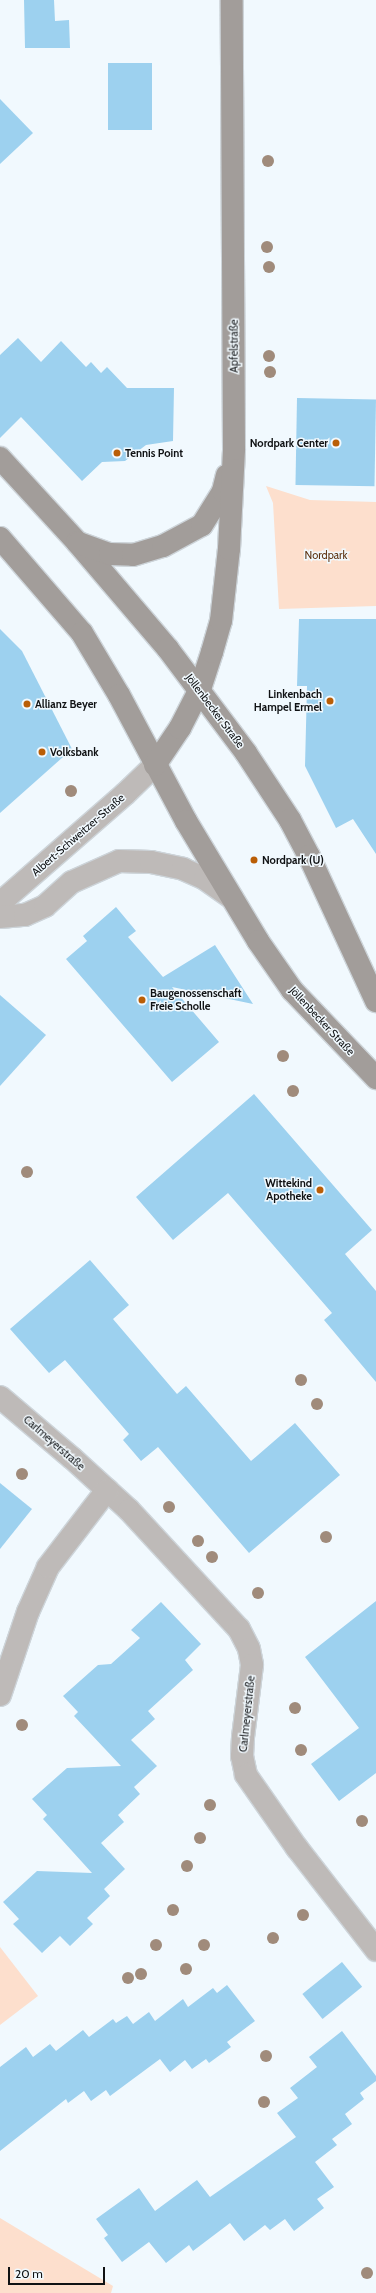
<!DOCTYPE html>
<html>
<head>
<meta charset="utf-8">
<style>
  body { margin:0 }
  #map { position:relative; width:376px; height:2293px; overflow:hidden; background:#f1f9fe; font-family:Cabin,sans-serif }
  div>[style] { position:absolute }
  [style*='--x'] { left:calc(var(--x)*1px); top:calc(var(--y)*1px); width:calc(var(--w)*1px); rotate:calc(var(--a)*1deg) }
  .green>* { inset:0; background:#fddfcd }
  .building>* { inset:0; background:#9dd1ef; transform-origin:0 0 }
  .roads { filter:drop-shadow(1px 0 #cdd4d9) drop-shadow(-1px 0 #cdd4d9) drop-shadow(0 1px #cdd4d9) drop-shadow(0 -1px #cdd4d9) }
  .street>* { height:22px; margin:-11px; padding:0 11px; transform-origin:11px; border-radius:11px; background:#bebab8 }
  .secondary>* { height:22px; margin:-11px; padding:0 11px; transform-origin:11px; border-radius:11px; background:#a29d9a }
  .trees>* { width:12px; height:12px; margin:-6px; border-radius:50%; background:#a08b7b }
  .dots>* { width:11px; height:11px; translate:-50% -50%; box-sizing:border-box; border:2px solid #f1f9fe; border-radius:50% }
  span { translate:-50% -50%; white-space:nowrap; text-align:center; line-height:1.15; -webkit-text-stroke:3px #f1f9fe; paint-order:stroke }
  .street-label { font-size:11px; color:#101214 }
  .poi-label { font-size:11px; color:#101214; font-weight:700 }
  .right { translate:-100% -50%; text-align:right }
  .left { translate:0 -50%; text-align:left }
  .park-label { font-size:11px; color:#5d310f }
  .scale { position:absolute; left:8px; top:2267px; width:97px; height:18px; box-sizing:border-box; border:2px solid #101214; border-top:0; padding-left:5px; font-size:12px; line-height:14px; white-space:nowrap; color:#101214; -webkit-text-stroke:3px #f1f9fe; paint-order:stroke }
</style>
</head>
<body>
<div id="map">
  <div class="green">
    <i style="clip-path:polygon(266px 486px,310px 500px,376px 502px,376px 606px,279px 609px,273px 503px)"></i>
    <i style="clip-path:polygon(0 1947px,38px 1996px,0 2025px)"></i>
    <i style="clip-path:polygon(0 2218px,113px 2286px,111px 2293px,0 2293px)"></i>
  </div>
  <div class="building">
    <i style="clip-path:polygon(24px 0,54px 0,55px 21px,69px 20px,70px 48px,25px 48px)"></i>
    <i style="left:152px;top:63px;width:67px;height:44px;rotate:90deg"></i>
    <i style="clip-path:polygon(0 99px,33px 133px,0 164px)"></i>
    <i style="clip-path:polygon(18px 338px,41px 362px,61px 341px,86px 367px,91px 362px,101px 373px,107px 367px,127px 388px,174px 388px,173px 441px,146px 445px,125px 461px,102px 462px,82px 481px,21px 417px,0 438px,0 355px)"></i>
    <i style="left:297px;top:398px;width:79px;height:87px;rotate:1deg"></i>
    <i style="clip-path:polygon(299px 619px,376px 619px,376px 854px,353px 819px,336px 828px,305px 766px,307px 686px,297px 686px)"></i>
    <i style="clip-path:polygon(0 629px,22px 651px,72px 749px,0 813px)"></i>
    <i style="clip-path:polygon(116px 907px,136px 931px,128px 937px,163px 977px,215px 945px,253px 1004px,172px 987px,219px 1042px,172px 1082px,66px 959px,87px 941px,83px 936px)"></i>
    <i style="clip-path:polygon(0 995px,46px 1035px,0 1086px)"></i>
    <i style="clip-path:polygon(254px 1094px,372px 1230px,345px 1254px,376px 1291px,376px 1382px,324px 1320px,332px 1313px,228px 1193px,173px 1240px,136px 1197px)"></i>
    <i style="clip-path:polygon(90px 1260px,129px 1305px,113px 1319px,177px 1394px,186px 1386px,251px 1461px,295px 1423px,340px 1475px,249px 1553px,158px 1447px,141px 1461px,123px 1440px,129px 1434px,65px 1360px,49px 1373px,10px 1329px)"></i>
    <i style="clip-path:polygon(0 1483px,32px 1509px,0 1549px)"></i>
    <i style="clip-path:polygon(376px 1601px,376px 1773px,339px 1801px,311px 1764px,359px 1728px,305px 1657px)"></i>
    <i style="clip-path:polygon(161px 1602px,201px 1644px,185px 1660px,193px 1670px,148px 1711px,155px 1719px,131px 1740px,157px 1766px,134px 1787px,140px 1794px,118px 1815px,124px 1822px,101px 1843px,125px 1869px,104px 1889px,110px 1896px,87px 1918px,93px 1924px,70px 1946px,60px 1936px,42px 1953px,13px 1924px,19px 1919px,3px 1902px,37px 1871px,92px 1873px,43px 1819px,47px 1815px,32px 1799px,67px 1768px,121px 1766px,74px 1716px,78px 1712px,63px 1696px,98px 1665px,111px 1664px,140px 1638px,131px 1630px)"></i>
    <i style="left:342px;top:1962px;width:32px;height:51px;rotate:51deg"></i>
    <i style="clip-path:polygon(227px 1985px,255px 2021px,227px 2042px,231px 2047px,209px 2063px,206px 2059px,192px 2069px,185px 2060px,170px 2072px,160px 2059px,110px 2096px,106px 2090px,91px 2101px,84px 2091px,68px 2103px,66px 2099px,0 2151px,0 2067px,26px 2047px,33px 2057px,50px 2044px,56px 2051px,83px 2030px,89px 2037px,113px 2019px,116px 2023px,127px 2016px,133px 2024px,149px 2012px,155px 2021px,183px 1999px,188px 2007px,213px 1988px,217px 1993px)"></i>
    <i style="clip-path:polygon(342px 2031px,376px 2076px,376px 2081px,360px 2093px,364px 2099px,345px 2114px,352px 2124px,332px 2139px,337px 2145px,315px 2162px,334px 2187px,317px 2199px,324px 2208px,294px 2231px,285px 2219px,270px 2230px,265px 2225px,244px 2241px,230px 2223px,193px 2251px,189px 2245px,166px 2263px,149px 2242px,122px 2262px,104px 2238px,108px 2235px,96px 2219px,139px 2188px,155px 2211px,197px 2180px,210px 2197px,296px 2137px,277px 2113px,298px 2098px,290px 2088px,317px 2067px,309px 2057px)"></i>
  </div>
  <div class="roads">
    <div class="street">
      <i style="--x:0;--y:903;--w:166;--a:-41.1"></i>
      <i style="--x:125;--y:794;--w:42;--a:-44"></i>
      <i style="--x:0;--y:917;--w:25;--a:-5"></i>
      <i style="--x:25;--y:915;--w:22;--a:-24"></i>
      <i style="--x:45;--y:906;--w:36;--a:-42"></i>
      <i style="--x:72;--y:882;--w:51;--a:-24.1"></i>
      <i style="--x:119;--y:861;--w:32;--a:2"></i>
      <i style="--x:151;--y:862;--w:33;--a:12"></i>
      <i style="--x:183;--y:869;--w:24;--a:24"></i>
      <i style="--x:205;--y:879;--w:33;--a:35"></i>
      <i style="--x:0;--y:1397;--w:94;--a:40.3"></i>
      <i style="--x:72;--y:1458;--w:77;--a:42.4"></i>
      <i style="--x:129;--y:1510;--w:162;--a:47.3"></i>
      <i style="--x:239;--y:1629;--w:22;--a:63"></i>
      <i style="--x:249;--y:1649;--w:16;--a:79"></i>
      <i style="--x:252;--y:1665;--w:73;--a:97.1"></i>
      <i style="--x:243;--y:1737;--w:19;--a:93"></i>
      <i style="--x:242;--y:1756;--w:19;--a:78"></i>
      <i style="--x:246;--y:1775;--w:89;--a:55.1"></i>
      <i style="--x:297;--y:1848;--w:129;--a:52.2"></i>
      <i style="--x:0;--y:1695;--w:88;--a:-71.4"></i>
      <i style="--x:28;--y:1612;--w:49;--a:-66"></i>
      <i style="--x:48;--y:1567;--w:97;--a:-52.5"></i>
    </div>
    <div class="secondary">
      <i style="--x:0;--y:458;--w:114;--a:47.5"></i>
      <i style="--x:77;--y:542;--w:140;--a:49.6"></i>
      <i style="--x:168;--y:649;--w:130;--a:53.1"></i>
      <i style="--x:246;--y:753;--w:80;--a:56.7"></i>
      <i style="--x:290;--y:820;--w:41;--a:62.2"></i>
      <i style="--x:309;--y:856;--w:160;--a:65.2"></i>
      <i style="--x:0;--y:538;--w:125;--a:49.2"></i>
      <i style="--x:82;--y:633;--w:72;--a:59.2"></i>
      <i style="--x:119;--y:695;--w:143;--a:62"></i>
      <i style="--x:186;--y:821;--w:140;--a:59"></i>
      <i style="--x:258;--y:941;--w:60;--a:55.2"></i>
      <i style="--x:292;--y:990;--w:122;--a:46.3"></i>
      <i style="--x:79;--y:543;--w:33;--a:20"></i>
      <i style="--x:110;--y:554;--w:23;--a:2"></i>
      <i style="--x:133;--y:555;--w:31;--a:-17"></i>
      <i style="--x:163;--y:546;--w:44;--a:-28.3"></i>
      <i style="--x:202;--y:525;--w:40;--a:-58"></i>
      <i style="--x:223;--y:491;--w:16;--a:-76"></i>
      <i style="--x:155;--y:765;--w:45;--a:-56"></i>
      <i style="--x:180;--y:728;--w:44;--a:-62.9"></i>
      <i style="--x:200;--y:689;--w:39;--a:-72"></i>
      <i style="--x:212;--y:652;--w:32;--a:-74"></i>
      <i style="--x:221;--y:621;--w:72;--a:-83.7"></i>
      <i style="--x:229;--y:549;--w:100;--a:-87.1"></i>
      <i style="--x:234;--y:449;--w:449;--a:-90.3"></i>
    </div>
  </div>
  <div class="trees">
    <i style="left:268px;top:161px"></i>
    <i style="left:267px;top:247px"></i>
    <i style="left:269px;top:267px"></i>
    <i style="left:269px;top:356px"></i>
    <i style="left:270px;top:372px"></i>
    <i style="left:71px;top:791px"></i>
    <i style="left:283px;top:1056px"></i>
    <i style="left:293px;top:1091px"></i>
    <i style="left:27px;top:1172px"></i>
    <i style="left:301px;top:1380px"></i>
    <i style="left:317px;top:1404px"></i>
    <i style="left:22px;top:1474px"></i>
    <i style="left:169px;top:1507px"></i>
    <i style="left:326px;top:1537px"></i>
    <i style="left:198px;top:1541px"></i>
    <i style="left:212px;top:1557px"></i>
    <i style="left:258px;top:1593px"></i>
    <i style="left:295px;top:1708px"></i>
    <i style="left:22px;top:1725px"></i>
    <i style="left:301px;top:1750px"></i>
    <i style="left:210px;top:1805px"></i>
    <i style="left:362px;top:1821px"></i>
    <i style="left:200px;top:1838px"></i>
    <i style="left:187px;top:1866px"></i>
    <i style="left:173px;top:1910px"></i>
    <i style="left:303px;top:1915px"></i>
    <i style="left:273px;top:1938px"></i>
    <i style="left:156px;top:1945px"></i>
    <i style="left:204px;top:1945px"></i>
    <i style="left:186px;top:1969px"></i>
    <i style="left:141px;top:1974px"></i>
    <i style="left:128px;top:1978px"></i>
    <i style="left:266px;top:2056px"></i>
    <i style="left:264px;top:2102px"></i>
    <i style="left:367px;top:2273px"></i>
  </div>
  <div class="dots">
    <i style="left:336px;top:443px;background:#ba5e06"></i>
    <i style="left:117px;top:453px;background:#ba5e06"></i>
    <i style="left:330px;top:701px;background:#ba5e06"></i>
    <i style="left:27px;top:704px;background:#ba5e06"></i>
    <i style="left:42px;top:752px;background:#ba5e06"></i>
    <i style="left:254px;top:860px;background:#ba5e06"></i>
    <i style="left:142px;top:1000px;background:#ba5e06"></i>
    <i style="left:320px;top:1190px;background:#ba5e06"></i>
  </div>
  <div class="street-label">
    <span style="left:234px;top:346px;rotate:-90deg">Apfelstraße</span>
    <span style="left:215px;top:711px;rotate:53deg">Jöllenbecker Straße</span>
    <span style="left:78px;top:835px;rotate:-41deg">Albert-Schweitzer-Straße</span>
    <span style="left:322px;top:1021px;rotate:47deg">Jöllenbecker Straße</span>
    <span style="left:54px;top:1443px;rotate:41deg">Carlmeyerstraße</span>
    <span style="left:247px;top:1714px;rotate:-84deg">Carlmeyerstraße</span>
  </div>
  <div class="poi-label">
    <span class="right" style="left:328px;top:443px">Nordpark Center</span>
    <span class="left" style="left:125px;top:453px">Tennis Point</span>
    <span class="right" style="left:322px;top:701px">Linkenbach<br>Hampel Ermel</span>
    <span class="left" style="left:35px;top:704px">Allianz Beyer</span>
    <span class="left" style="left:50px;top:752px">Volksbank</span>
    <span class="left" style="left:262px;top:860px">Nordpark (U)</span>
    <span class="left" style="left:150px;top:1000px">Baugenossenschaft<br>Freie Scholle</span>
    <span class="right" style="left:312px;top:1190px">Wittekind<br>Apotheke</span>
  </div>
  <div class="park-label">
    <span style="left:326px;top:555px">Nordpark</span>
  </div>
  <div class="scale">20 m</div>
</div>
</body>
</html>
